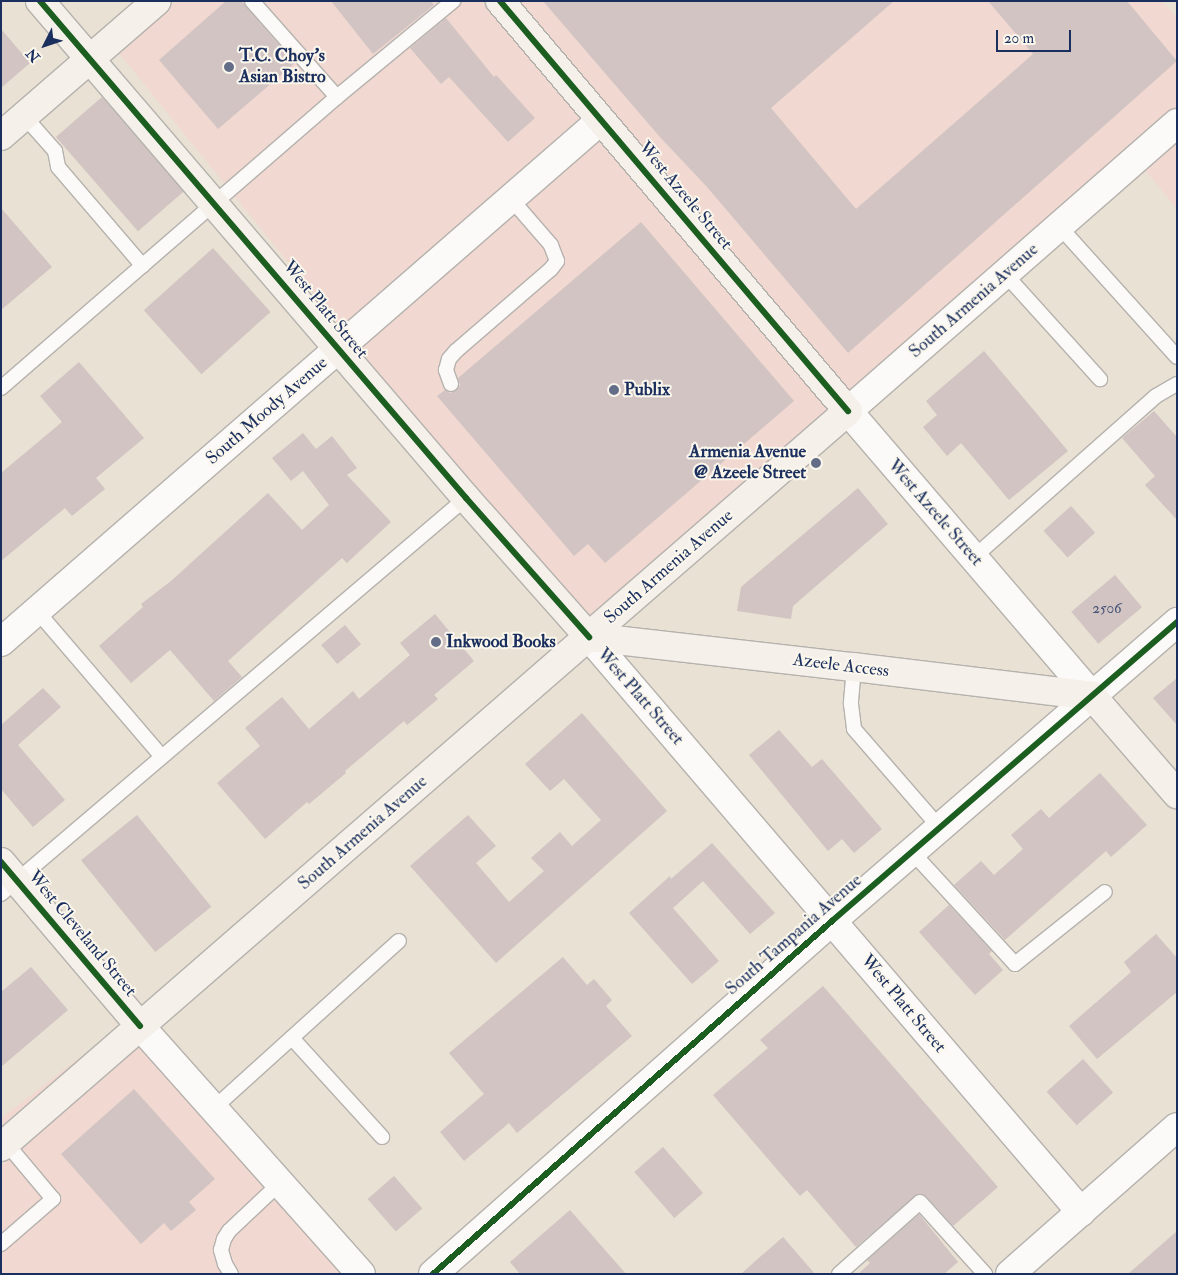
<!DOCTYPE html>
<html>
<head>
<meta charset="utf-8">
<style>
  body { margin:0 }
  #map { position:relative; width:1178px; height:1275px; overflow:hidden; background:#e9e1d3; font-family:"IM FELL Double Pica",serif }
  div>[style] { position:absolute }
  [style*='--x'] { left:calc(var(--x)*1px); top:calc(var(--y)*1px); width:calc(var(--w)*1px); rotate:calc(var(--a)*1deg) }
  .built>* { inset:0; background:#f1d8d1 }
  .building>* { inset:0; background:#d1c4c3; transform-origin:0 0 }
  .roads { filter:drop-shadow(1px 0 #b5b2ae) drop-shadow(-1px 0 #b5b2ae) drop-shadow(0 1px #b5b2ae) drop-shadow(0 -1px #b5b2ae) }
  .service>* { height:14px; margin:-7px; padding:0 7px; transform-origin:7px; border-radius:7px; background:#fcfaf8 }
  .minor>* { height:28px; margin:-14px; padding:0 14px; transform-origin:14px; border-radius:14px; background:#fcfaf8 }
  .tertiary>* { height:28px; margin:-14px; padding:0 14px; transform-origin:14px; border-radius:14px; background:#fcfaf8 }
  .secondary>* { height:28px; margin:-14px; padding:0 14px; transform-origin:14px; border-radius:14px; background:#f5f0ea }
  .cycleway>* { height:6px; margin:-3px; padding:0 3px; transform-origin:3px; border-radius:3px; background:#1b5e20 }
  .dots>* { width:14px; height:14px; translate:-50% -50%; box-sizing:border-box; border:2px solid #fbf7ec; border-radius:50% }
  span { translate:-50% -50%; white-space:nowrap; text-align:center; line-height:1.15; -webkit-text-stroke:4px #fbf7ec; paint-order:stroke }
  .number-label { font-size:15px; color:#485477 }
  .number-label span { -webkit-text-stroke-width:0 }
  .poi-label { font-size:18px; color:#1b2f5e; font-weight:700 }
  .left { translate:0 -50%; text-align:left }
  .right { translate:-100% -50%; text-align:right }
  .street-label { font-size:18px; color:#1b2f5e }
  .frame { position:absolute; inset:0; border:2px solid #1b2f5e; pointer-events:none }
  .north { position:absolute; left:20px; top:20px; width:50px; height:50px; -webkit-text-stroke:4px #fbf7ec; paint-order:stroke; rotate:229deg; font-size:14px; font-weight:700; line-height:20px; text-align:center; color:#1b2f5e }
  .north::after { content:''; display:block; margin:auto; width:18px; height:22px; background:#1b2f5e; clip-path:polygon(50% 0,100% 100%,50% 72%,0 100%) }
  .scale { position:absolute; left:996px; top:30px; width:75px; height:22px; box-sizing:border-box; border:2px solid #1b2f5e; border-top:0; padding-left:6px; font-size:15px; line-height:18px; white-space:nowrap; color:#1b2f5e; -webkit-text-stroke:4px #fbf7ec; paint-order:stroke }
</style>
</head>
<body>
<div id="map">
  <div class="built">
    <i style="clip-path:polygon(177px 1px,481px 1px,582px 120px,342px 329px,118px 52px)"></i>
    <i style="clip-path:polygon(519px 1px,1162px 1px,1177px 18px,1177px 106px,851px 392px)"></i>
    <i style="clip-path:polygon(599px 140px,829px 411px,591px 617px,477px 488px,358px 349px)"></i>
    <i style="clip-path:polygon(1177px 140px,1177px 209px,1144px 169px)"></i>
    <i style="clip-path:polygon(117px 1029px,1px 1130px,1px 1118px)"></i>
    <i style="clip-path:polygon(138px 1045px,341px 1274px,1px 1274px,1px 1165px)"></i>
  </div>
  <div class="building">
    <i style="clip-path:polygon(226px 1px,241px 1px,295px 63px,218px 129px,159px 60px)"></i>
    <i style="clip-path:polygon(331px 1px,431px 1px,434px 5px,373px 54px)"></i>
    <i style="clip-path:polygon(543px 1px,894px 1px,771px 108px,856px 209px,1033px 54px,988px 1px,1127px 1px,1177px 61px,848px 353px,707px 187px,659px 136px)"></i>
    <i style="clip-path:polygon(446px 18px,494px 77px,496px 75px,535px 118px,508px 142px,449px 77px,441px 84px,410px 48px)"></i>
    <i style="clip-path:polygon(1px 29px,30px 63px,1px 88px)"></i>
    <i style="left:102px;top:97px;width:125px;height:61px;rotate:49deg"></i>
    <i style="clip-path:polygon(1px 208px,52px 267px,1px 310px)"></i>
    <i style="clip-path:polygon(641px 222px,794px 401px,605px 563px,588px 544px,574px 556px,437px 396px,445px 390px,450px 393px,457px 390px,460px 385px,458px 378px)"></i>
    <i style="left:213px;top:248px;width:86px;height:93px;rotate:48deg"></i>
    <i style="clip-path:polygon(984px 351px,1068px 451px,1009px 500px,961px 443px,947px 456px,923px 427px,937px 415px,926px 401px)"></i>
    <i style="clip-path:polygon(79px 362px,144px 438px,96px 478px,105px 489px,72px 516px,65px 508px,1px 561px,1px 473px,62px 422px,40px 396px)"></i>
    <i style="clip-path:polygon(1154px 411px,1177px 437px,1177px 520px,1145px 485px,1155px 476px,1122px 438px)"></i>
    <i style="clip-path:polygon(303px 433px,316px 449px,332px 436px,357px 468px,347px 475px,391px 522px,347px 563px,342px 558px,228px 661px,242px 677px,214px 701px,170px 650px,131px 683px,99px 646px,143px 607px,141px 604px,171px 581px,268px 493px,302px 530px,329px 505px,303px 471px,291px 481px,272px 458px)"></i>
    <i style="clip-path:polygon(858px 488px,888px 524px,793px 606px,791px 619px,737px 611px,741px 587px)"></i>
    <i style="left:1071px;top:506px;width:36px;height:37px;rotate:48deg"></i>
    <i style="left:1115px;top:575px;width:42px;height:57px;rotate:50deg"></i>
    <i style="clip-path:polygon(435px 614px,474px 661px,434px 695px,438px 699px,407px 725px,404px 721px,345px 771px,346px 773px,309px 804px,307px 802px,265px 839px,217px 783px,260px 746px,245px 728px,282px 697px,309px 729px,353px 691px,359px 699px,410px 655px,400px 643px)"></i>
    <i style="left:345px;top:625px;width:25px;height:31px;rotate:50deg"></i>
    <i style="clip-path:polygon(1177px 678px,1177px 725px,1153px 698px)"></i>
    <i style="clip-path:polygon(43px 688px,61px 707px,18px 745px,65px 800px,33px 827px,1px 789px,1px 725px)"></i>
    <i style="clip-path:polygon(582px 713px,667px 811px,496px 963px,410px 866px,468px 815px,496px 846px,476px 863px,509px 902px,544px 871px,531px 858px,560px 832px,572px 846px,601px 820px,564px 779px,550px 791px,525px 764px)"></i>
    <i style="clip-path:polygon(779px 730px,812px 767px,822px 759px,882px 829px,854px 853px,842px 839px,828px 851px,749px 755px)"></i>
    <i style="clip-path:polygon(1100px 773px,1147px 825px,1111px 857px,1106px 851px,1005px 940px,954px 885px,981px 861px,994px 875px,1023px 849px,1011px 835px,1041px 809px,1049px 818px)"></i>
    <i style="left:137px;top:815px;width:118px;height:72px;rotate:51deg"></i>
    <i style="clip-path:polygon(712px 843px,775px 913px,750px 934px,703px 881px,673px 908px,719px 961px,692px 984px,629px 913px,670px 876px,671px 879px)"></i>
    <i style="clip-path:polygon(949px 905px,992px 951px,989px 954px,1003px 970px,975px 995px,919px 932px)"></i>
    <i style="clip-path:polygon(1156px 934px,1177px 958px,1177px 992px,1097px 1059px,1069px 1026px,1131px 972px,1124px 962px)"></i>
    <i style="clip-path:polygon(563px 957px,587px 985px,594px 979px,612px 1000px,606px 1006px,632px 1036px,517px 1133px,509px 1123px,464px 1161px,440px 1132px,484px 1094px,449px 1053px)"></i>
    <i style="clip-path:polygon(31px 967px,68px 1010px,1px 1067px,1px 992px)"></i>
    <i style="clip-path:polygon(823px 986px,998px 1187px,953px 1226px,926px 1196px,918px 1194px,856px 1247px,807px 1190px,800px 1196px,713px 1095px,768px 1048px,760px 1040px)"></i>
    <i style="left:1083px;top:1059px;width:45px;height:49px;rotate:48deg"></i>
    <i style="clip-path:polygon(134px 1089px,215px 1179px,189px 1202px,196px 1210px,171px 1231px,164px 1223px,141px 1244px,61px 1154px)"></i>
    <i style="left:663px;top:1147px;width:61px;height:38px;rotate:49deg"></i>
    <i style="left:394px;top:1176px;width:43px;height:35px;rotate:49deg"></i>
    <i style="clip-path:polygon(570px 1210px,626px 1274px,520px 1274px,510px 1262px)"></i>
    <i style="clip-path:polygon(919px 1214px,958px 1262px,944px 1274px,858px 1274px,870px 1263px,867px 1260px)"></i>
    <i style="clip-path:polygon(1177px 1231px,1177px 1274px,1128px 1274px)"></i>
    <i style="clip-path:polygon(783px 1237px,815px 1274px,741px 1274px,761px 1256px)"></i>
  </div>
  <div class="roads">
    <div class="service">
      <i style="--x:252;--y:1;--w:128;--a:48.5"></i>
      <i style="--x:24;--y:116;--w:47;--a:48.5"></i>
      <i style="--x:55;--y:151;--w:16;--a:79"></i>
      <i style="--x:58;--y:167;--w:130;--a:49.4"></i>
      <i style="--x:1059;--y:226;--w:176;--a:48"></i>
      <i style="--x:1005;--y:274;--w:142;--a:47.9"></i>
      <i style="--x:451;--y:384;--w:15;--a:-110"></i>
      <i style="--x:446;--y:370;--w:11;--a:-75"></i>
      <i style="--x:449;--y:359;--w:11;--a:-49"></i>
      <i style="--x:456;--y:351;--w:125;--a:-40.8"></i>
      <i style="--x:551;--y:269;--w:10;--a:-53"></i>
      <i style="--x:557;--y:261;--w:17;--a:-111"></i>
      <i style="--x:551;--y:245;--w:61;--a:-131"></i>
      <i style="--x:1;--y:388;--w:444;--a:-40.9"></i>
      <i style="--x:337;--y:97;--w:151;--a:-39.6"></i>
      <i style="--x:973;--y:558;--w:244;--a:-41.5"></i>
      <i style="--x:1156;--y:396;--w:24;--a:-30"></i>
      <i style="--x:37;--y:611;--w:192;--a:49.4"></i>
      <i style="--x:854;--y:667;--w:37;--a:95"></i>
      <i style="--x:851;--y:704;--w:25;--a:83"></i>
      <i style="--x:854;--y:729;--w:131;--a:49"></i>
      <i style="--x:912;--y:852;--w:152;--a:47.4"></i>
      <i style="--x:1015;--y:964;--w:115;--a:-38.7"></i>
      <i style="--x:1;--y:894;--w:611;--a:-40.42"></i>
      <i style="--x:292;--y:1038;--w:134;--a:47.7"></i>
      <i style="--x:214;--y:1108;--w:249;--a:-42.1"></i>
      <i style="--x:1;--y:1244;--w:69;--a:-40.9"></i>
      <i style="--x:53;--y:1199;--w:73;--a:-130"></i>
      <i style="--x:231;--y:1274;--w:12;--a:-121"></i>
      <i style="--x:225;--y:1264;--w:15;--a:-106"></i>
      <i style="--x:221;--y:1250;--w:11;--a:-75"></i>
      <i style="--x:224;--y:1239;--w:9;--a:-58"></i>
      <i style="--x:229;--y:1231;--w:70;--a:-43.3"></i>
      <i style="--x:839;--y:1274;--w:108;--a:-41.6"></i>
      <i style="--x:920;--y:1202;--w:97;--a:47.9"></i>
    </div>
    <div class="minor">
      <i style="--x:848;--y:411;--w:375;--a:49.4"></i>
      <i style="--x:589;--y:637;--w:757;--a:49.45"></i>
      <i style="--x:1;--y:642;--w:795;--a:-41.02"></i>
      <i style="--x:140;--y:1026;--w:332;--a:48.3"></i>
      <i style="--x:433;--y:1274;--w:533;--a:-41.5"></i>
      <i style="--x:832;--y:921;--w:457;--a:-40.9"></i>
      <i style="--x:1010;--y:1274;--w:222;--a:-41.4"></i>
    </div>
    <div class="tertiary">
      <i style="--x:848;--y:411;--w:437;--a:-41.2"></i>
    </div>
    <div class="secondary">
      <i style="--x:40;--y:1;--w:655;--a:49.4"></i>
      <i style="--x:466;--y:498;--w:186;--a:48.5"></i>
      <i style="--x:1;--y:136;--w:206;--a:-40.9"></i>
      <i style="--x:589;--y:637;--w:267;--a:6.5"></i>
      <i style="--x:854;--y:667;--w:240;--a:6.9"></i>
      <i style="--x:1092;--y:696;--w:130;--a:49.1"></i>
      <i style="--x:1;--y:862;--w:215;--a:49.7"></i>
      <i style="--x:1;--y:1147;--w:1122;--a:-40.99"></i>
      <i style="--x:848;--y:411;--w:538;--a:-130.32"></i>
    </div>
  </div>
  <div class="cycleway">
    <i style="--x:40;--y:1;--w:655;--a:49.4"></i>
    <i style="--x:466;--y:498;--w:186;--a:48.5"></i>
    <i style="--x:500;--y:1;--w:538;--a:49.68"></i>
    <i style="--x:1;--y:862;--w:215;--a:49.7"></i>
    <i style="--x:433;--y:1274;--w:533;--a:-41.5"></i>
    <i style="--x:832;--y:921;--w:457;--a:-40.9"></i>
  </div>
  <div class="dots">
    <i style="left:229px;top:67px;background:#636d87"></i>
    <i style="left:614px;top:390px;background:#636d87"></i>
    <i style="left:816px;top:463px;background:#636d87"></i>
    <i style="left:436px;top:642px;background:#636d87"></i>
  </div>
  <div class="number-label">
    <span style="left:1107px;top:609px">2506</span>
  </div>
  <div class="poi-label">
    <span class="left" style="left:239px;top:67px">T.C. Choy's<br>Asian Bistro</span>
    <span class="left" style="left:624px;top:390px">Publix</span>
    <span class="right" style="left:806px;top:463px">Armenia Avenue<br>@ Azeele Street</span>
    <span class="left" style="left:446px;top:642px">Inkwood Books</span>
  </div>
  <div class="street-label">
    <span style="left:685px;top:196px;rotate:50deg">West Azeele Street</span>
    <span style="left:974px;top:301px;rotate:-41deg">South Armenia Avenue</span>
    <span style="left:325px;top:310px;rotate:50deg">West Platt Street</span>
    <span style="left:267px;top:411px;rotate:-41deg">South Moody Avenue</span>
    <span style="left:935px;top:513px;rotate:49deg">West Azeele Street</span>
    <span style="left:669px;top:567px;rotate:-41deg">South Armenia Avenue</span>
    <span style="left:841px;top:666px;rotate:7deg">Azeele Access</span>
    <span style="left:640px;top:697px;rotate:49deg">West Platt Street</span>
    <span style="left:363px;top:833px;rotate:-41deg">South Armenia Avenue</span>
    <span style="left:82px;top:934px;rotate:50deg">West Cleveland Street</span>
    <span style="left:794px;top:935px;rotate:-41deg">South Tampania Avenue</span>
    <span style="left:903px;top:1004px;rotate:50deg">West Platt Street</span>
  </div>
  <div class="frame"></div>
  <div class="north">N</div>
  <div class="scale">20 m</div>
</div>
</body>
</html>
